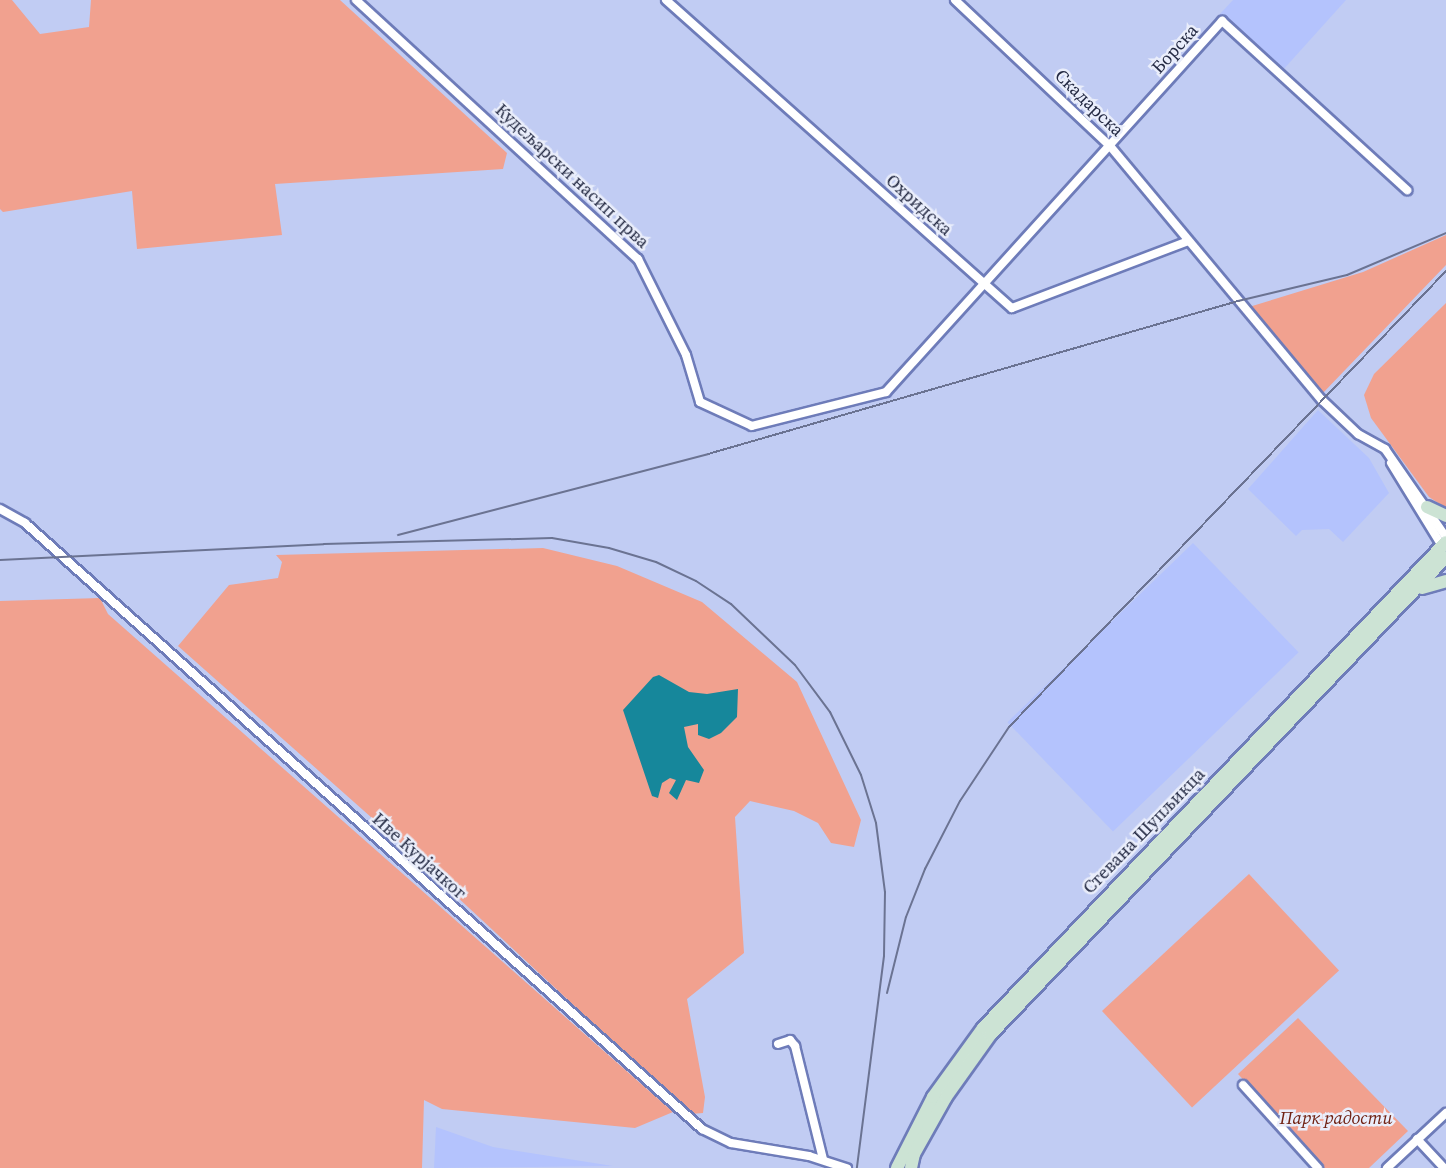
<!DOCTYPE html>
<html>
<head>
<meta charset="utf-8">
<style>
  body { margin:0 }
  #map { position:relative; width:1446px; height:1168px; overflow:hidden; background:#c1ccf3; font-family:"Source Serif 4",serif }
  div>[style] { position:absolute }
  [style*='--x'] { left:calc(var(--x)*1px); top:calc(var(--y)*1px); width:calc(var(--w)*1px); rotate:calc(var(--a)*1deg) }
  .built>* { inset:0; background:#b4c3fd; transform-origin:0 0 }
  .green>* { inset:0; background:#f1a18f; transform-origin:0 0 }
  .water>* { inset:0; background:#16879b }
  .roads { filter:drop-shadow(2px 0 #6e7cb9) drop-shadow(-2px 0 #6e7cb9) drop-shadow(0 2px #6e7cb9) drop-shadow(0 -2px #6e7cb9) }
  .minor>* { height:8px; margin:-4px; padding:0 4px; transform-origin:4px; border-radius:4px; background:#fff }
  .secondary>* { height:12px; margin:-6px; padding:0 6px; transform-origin:6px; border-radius:6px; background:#cce3d4 }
  .rail>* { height:2px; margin:-1px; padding:0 1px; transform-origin:1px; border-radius:1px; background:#6b7392 }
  span { translate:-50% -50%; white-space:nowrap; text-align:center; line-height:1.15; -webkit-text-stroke:5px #eaeefb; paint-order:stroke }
  .street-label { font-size:18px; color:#232942 }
  .park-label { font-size:18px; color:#702112; font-style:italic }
</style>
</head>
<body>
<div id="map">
  <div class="built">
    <i style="clip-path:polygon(1233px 0,1346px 0,1282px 71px,1219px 15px)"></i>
    <i style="clip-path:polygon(1318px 410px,1369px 458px,1389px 493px,1343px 542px,1329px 529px,1302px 530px,1296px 536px,1248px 489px)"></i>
    <i style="left:1193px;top:543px;width:152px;height:258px;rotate:46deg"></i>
    <i style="clip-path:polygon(436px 1127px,493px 1147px,613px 1166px,434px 1168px)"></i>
  </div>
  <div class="green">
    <i style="clip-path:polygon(0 0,12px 0,40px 34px,89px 27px,91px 0,340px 0,507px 153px,503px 169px,275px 184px,282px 235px,137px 249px,132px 191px,3px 212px,0 209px)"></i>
    <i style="clip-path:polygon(1446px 235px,1446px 265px,1322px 394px,1249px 307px,1363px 272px)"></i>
    <i style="clip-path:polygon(1446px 303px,1446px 508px,1429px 497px,1371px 418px,1364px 395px,1374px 374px)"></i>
    <i style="clip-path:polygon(543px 548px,617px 566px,702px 602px,797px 682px,861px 820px,854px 847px,831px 843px,818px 823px,794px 811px,750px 801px,735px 817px,744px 953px,687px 999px,705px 1097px,703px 1113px,691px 1114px,372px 818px,178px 646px,229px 585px,278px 578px,282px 562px,276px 555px)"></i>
    <i style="clip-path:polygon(100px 598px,108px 614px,673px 1112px,635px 1128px,442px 1109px,424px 1100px,422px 1168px,0 1168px,0 601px)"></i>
    <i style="left:1249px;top:874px;width:132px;height:201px;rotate:47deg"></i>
    <i style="clip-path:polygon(1298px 1018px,1408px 1131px,1369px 1168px,1324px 1168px,1238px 1074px)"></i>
  </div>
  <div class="water">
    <i style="clip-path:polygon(659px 675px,689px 692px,707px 694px,738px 689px,737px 717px,721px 733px,709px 739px,698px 735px,698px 724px,684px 727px,688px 747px,704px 770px,699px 783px,686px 780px,677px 800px,669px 793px,676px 780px,670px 778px,662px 783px,658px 798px,652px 796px,623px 710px,653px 677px)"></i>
  </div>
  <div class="roads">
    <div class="minor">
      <i style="--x:356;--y:0;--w:383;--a:42.6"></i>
      <i style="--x:638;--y:259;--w:107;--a:63.4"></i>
      <i style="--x:686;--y:355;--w:49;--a:73.4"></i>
      <i style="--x:700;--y:402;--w:57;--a:24.8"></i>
      <i style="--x:752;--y:426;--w:138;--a:-14.2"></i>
      <i style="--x:886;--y:392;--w:501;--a:-47.83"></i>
      <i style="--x:1222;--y:21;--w:251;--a:42.4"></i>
      <i style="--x:666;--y:0;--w:463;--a:41.7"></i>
      <i style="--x:1012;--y:308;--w:188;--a:-20.8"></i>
      <i style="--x:955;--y:0;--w:213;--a:43.3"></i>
      <i style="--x:1110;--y:146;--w:331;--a:50.2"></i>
      <i style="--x:1322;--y:400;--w:50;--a:43.4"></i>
      <i style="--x:1358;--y:434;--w:31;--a:29"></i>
      <i style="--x:1385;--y:449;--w:107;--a:55.3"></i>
      <i style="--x:1391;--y:463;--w:97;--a:58.4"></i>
      <i style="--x:0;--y:509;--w:29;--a:29"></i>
      <i style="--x:25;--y:523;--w:909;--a:41.83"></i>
      <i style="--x:702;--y:1129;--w:32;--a:26"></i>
      <i style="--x:731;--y:1143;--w:79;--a:9.5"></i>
      <i style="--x:809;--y:1156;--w:40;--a:18"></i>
      <i style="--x:778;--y:1044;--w:13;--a:-18"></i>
      <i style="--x:790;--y:1040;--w:8;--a:50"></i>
      <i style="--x:795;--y:1046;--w:116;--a:76.1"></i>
      <i style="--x:1243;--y:1085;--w:112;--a:47.9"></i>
      <i style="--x:1417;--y:1139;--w:40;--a:47"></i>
      <i style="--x:1387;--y:1168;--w:81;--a:-43"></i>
    </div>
    <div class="secondary">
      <i style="--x:1427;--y:507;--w:21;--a:25"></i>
      <i style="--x:1422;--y:588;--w:25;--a:-16"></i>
      <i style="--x:897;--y:1168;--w:80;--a:-63.1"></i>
      <i style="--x:933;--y:1097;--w:85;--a:-54.1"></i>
      <i style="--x:983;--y:1028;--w:671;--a:-46.39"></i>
      <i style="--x:911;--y:1168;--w:14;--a:-78"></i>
      <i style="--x:914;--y:1154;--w:65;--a:-60.7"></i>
      <i style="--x:946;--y:1097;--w:76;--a:-54.6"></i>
      <i style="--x:990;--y:1035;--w:661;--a:-46.35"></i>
    </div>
  </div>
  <div class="rail">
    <i style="--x:398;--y:535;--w:320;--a:-14.6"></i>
    <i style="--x:708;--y:454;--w:552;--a:-16.1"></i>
    <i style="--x:1238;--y:301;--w:112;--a:-13.4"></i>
    <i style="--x:1347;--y:275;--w:108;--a:-23"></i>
    <i style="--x:0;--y:560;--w:324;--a:-2.8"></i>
    <i style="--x:324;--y:544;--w:228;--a:-1.5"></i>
    <i style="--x:552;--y:538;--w:58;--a:10"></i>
    <i style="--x:609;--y:548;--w:49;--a:16.6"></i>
    <i style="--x:656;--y:562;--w:44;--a:25.4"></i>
    <i style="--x:696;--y:581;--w:42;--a:33.3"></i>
    <i style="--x:731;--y:604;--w:88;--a:43.6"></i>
    <i style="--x:795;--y:665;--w:59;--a:53.3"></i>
    <i style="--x:830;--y:712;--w:70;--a:63.8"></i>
    <i style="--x:861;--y:775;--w:50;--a:72.6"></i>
    <i style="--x:876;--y:823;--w:70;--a:82.6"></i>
    <i style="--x:885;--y:892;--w:64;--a:90.9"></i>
    <i style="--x:884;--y:956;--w:214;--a:97.3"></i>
    <i style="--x:887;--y:993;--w:78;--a:-76"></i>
    <i style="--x:906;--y:917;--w:52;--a:-68.4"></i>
    <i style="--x:925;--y:869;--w:76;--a:-62.8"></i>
    <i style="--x:960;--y:801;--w:89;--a:-56.5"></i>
    <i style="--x:1009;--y:727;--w:632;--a:-46.22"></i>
  </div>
  <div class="street-label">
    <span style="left:1175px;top:49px;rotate:-48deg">Борска</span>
    <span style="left:1089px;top:103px;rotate:44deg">Скадарска</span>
    <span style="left:572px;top:176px;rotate:43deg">Кудељарски насип прва</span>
    <span style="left:919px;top:205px;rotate:42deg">Охридска</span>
    <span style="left:1144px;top:831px;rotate:-46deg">Стевана Шупљикца</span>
    <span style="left:419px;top:856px;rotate:42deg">Иве Курјачког</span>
  </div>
  <div class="park-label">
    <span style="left:1336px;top:1118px">Парк радости</span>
  </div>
</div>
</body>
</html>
